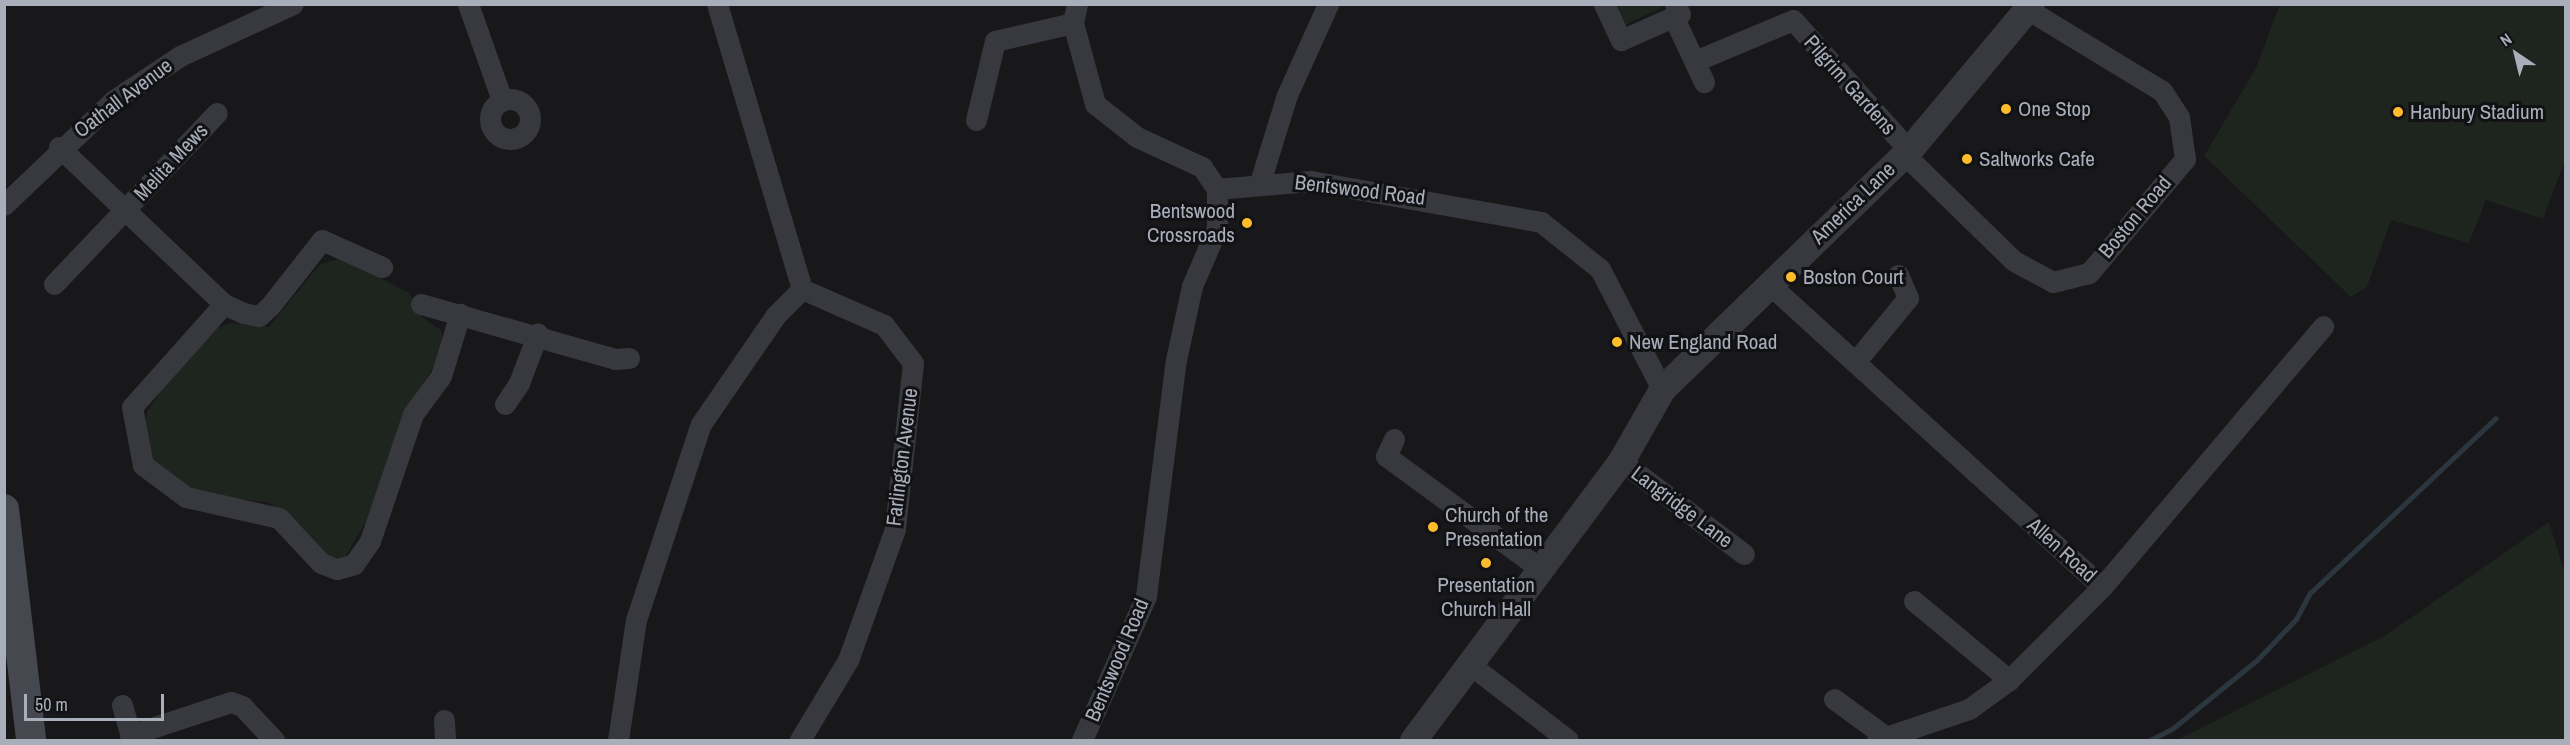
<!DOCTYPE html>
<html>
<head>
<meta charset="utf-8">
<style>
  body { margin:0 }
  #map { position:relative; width:2570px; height:745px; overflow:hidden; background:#18171a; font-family:"Archivo Narrow",sans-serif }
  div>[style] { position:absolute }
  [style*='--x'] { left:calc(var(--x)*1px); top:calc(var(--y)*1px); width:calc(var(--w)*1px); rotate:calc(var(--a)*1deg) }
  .green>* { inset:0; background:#1d251e }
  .stream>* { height:5px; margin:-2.5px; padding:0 2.5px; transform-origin:2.5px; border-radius:2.5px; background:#2c363f }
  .minor>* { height:21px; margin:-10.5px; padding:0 10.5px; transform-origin:10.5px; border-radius:10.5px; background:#38393f }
  .minor>.ring { margin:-10.5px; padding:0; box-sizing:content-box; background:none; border:21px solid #38393f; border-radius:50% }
  .tertiary>* { height:27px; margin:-13.5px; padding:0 13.5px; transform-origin:13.5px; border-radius:13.5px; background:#38393f }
  .secondary>* { height:30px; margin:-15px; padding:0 15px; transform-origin:15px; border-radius:15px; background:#46484f }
  .dots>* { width:16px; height:16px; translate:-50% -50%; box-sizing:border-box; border:3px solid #121215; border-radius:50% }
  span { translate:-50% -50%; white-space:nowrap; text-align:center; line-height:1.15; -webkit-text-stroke:6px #121215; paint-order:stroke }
  .street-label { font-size:21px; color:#a9aebb }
  .poi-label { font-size:21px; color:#a9aebb }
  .left { translate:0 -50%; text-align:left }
  .right { translate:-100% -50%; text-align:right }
  .frame { position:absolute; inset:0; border:6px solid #a9aebb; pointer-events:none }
  .north { position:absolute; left:2486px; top:24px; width:60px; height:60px; -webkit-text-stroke:4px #121215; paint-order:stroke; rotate:325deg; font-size:16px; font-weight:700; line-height:24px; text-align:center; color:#a9aebb }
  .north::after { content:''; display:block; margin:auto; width:21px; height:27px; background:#a9aebb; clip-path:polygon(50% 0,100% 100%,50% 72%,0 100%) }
  .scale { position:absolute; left:24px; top:694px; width:140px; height:27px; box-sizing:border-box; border:3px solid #a9aebb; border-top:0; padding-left:8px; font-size:18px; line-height:21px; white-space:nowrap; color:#a9aebb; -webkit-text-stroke:4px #121215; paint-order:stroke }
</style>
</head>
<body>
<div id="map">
  <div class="green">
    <i style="clip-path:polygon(2280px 4px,2565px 5px,2565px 160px,2543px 219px,2486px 200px,2469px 243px,2391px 220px,2367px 287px,2351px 297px,2204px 156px,2256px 68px)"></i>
    <i style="clip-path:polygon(1613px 5px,1659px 5px,1661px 8px,1623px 26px)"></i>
    <i style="clip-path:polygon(343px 258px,409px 293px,421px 316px,442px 331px,440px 357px,406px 411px,371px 513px,344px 559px,327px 555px,299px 524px,268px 502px,204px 496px,152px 466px,145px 433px,147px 412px,165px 385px,216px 329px,229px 323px,269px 327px,320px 264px)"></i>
    <i style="clip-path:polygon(2549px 522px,2565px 574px,2565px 740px,2177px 740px,2386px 635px)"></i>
  </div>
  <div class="stream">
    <i style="--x:2150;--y:740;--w:25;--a:-27"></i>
    <i style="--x:2172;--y:729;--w:109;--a:-39.1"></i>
    <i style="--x:2257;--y:660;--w:57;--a:-46.4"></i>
    <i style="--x:2296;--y:619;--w:30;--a:-62"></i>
    <i style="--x:2310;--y:593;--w:255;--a:-43.3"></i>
  </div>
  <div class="minor">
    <i style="--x:468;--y:4;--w:102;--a:70.5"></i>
    <i style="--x:717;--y:4;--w:297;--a:73.4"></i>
    <i style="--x:802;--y:289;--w:90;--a:23.7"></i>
    <i style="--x:884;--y:325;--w:48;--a:52.7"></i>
    <i style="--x:913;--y:363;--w:167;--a:96.2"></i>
    <i style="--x:895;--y:529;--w:139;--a:109.7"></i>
    <i style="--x:848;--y:660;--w:93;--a:121"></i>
    <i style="--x:1077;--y:4;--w:19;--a:102"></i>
    <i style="--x:1073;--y:23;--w:84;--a:74.8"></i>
    <i style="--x:1095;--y:104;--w:53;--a:38.2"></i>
    <i style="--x:1137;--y:137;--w:72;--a:24.8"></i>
    <i style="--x:1202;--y:167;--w:27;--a:56"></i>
    <i style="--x:1604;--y:4;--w:40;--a:65"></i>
    <i style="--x:1621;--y:40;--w:64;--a:-23.8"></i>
    <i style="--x:1680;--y:14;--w:11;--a:-117"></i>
    <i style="--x:1674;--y:18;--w:71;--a:64.9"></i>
    <i style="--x:1793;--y:20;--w:174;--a:48.3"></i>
    <i style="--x:1695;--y:61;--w:106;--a:-22.7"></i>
    <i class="ring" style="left:490px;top:99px;width:19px;height:19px"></i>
    <i style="--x:976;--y:120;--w:81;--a:-76.5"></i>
    <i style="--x:995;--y:41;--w:80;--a:-13"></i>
    <i style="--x:59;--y:147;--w:228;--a:43.6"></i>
    <i style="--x:224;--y:304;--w:21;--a:25"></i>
    <i style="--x:243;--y:313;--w:16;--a:11"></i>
    <i style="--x:259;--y:316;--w:15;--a:-42"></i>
    <i style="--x:270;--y:306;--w:84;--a:-51.8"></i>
    <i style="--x:322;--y:240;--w:66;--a:24.2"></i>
    <i style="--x:1904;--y:154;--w:153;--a:44.2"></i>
    <i style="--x:2014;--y:261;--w:44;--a:28.3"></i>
    <i style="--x:2053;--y:282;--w:37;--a:-14"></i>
    <i style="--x:2089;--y:273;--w:149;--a:-49.9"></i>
    <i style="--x:2185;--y:159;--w:42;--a:-98.1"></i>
    <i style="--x:2179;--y:117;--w:31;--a:-123"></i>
    <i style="--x:2162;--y:91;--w:158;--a:-148.7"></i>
    <i style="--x:1260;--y:182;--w:91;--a:-72.8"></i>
    <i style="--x:1287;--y:95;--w:100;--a:-65.7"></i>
    <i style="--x:1217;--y:189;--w:94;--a:-4.9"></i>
    <i style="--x:1311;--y:181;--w:234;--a:10.1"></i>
    <i style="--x:1541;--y:222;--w:75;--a:38.5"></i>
    <i style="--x:1600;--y:269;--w:135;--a:62.7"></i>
    <i style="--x:4;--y:205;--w:152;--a:-43.7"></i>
    <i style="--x:114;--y:100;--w:79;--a:-33.7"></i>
    <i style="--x:180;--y:56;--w:124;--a:-24.7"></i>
    <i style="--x:54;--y:284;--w:236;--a:-46.4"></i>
    <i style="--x:1769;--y:284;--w:450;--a:42.3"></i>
    <i style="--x:2102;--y:587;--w:342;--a:-49.7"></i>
    <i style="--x:224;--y:304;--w:138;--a:131.8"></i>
    <i style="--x:132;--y:407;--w:59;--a:79.3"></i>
    <i style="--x:143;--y:465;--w:54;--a:36.7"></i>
    <i style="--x:186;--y:497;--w:95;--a:12.7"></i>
    <i style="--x:279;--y:518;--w:62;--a:47"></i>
    <i style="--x:321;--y:563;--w:17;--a:21"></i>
    <i style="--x:337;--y:569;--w:18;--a:-16"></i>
    <i style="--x:354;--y:564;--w:28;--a:-55"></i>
    <i style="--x:370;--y:541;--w:134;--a:-71.3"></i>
    <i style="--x:413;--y:414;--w:47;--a:-53.6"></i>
    <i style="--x:441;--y:376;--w:65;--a:-73"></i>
    <i style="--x:421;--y:304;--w:202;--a:15.8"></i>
    <i style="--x:615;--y:359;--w:14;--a:-4"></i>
    <i style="--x:1856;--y:361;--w:82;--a:-50.5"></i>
    <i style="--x:1908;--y:298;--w:25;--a:-113"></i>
    <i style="--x:505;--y:404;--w:25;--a:-56"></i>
    <i style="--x:519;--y:383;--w:53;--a:-69.2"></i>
    <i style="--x:1394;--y:439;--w:19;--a:115"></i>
    <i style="--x:1386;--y:456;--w:190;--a:36.2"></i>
    <i style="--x:1621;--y:461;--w:154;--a:37.1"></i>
    <i style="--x:1914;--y:601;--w:124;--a:39.7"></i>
    <i style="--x:1468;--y:663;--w:126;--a:37.6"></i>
    <i style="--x:1834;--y:699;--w:59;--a:36.1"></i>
    <i style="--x:122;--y:705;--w:36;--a:74"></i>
    <i style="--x:444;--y:720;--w:20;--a:87"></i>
    <i style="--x:130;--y:735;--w:106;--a:-18.1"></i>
    <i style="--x:231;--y:702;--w:12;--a:20"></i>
    <i style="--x:242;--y:706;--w:47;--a:46.7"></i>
    <i style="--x:618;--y:740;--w:121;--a:-81.5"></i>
    <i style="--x:636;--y:620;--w:206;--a:-71.7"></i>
    <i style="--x:701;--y:424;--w:132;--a:-55.5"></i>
    <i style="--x:776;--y:315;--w:37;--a:-45"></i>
    <i style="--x:1082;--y:740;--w:158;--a:-66"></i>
    <i style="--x:1146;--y:596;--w:238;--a:-82.8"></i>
    <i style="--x:1176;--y:360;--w:76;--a:-77.8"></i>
    <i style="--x:1192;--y:286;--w:63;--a:-66.7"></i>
    <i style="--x:1217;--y:228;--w:39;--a:-90"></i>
    <i style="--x:1877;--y:740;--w:97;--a:-18.6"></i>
    <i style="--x:1969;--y:709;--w:49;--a:-35.9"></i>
    <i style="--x:2009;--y:680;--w:132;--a:-45"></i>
  </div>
  <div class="tertiary">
    <i style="--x:1413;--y:740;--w:348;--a:-53.3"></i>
    <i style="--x:1621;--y:461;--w:83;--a:-60.3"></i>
    <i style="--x:1662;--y:389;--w:344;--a:-44.1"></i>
    <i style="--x:1909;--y:150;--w:190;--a:-50.1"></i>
  </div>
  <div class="secondary">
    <i style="--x:4;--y:509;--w:233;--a:83.3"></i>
  </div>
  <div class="dots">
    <i style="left:2006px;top:109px;background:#febc2b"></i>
    <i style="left:2398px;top:112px;background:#febc2b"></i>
    <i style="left:1967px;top:159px;background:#febc2b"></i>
    <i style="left:1247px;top:223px;background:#febc2b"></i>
    <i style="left:1791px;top:277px;background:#febc2b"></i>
    <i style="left:1617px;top:342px;background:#febc2b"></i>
    <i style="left:1433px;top:527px;background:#febc2b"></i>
    <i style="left:1486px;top:563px;background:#febc2b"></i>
  </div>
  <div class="street-label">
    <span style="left:1850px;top:85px;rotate:48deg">Pilgrim Gardens</span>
    <span style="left:123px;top:98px;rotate:-37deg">Oathall Avenue</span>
    <span style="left:171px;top:162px;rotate:-47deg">Melita Mews</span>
    <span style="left:1360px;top:190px;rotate:7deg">Bentswood Road</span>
    <span style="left:1853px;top:203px;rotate:-44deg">America Lane</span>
    <span style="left:2135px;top:217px;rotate:-50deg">Boston Road</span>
    <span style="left:902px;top:457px;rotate:-83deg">Farlington Avenue</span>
    <span style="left:1682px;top:507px;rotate:37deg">Langridge Lane</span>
    <span style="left:2062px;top:550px;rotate:42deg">Allen Road</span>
    <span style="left:1117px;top:660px;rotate:-67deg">Bentswood Road</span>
  </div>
  <div class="poi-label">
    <span class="left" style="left:2018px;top:109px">One Stop</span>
    <span class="left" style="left:2410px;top:112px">Hanbury Stadium</span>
    <span class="left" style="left:1979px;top:159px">Saltworks Cafe</span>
    <span class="right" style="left:1235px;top:223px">Bentswood<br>Crossroads</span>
    <span class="left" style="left:1803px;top:277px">Boston Court</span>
    <span class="left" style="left:1629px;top:342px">New England Road</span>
    <span class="left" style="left:1445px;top:527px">Church of the<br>Presentation</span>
    <span style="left:1486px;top:597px">Presentation<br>Church Hall</span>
  </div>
  <div class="frame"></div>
  <div class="north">N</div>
  <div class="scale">50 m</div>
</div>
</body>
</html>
